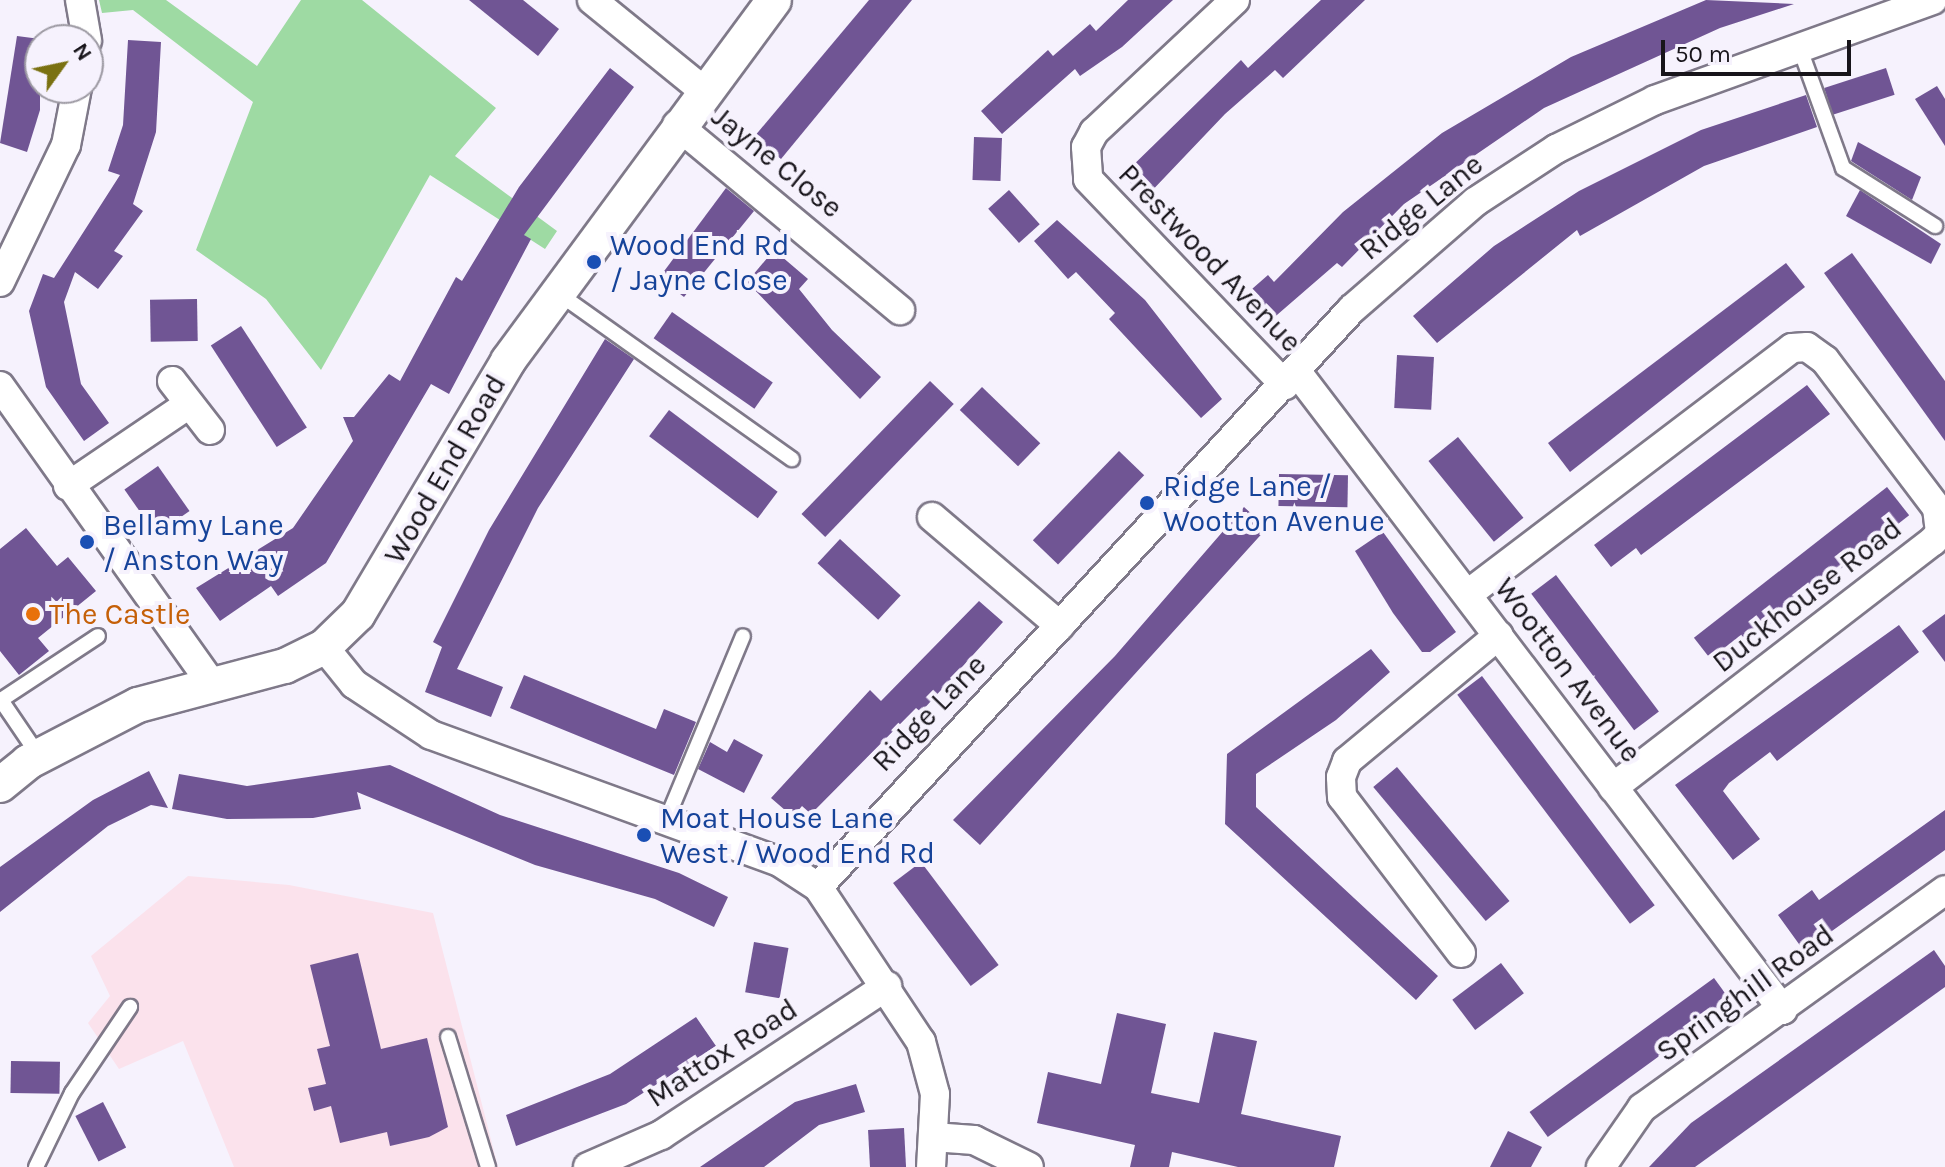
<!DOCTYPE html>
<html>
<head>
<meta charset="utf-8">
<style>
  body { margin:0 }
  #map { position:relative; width:1945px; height:1167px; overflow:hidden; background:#f6f2fd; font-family:Karla,sans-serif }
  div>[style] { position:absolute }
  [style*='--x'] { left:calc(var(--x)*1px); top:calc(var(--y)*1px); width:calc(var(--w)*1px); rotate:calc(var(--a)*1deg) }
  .commercial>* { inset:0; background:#fbe2ec }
  .green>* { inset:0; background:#9edaa3 }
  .building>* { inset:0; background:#705594; transform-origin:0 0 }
  .roads { filter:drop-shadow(2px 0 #7f7989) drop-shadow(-2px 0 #7f7989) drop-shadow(0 2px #7f7989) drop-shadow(0 -2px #7f7989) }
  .service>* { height:14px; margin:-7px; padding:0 7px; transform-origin:7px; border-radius:7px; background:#fff }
  .minor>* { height:28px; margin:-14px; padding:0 14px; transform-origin:14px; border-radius:14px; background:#fff }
  .tertiary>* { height:34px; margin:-17px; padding:0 17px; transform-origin:17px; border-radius:17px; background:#fff }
  .dots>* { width:22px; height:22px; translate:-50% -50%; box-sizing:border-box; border:4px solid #f6f2fd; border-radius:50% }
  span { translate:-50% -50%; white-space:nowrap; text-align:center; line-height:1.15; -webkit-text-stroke:8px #f6f2fd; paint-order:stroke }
  .street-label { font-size:30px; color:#18151b }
  .transit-label { font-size:30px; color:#164399 }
  .left { translate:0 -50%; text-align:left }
  .food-label { font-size:30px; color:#c56008 }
  .north { position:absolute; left:24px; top:24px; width:80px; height:80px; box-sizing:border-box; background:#f6f2fd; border:2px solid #9d9aa3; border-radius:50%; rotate:57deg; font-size:22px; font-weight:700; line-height:32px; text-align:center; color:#18151b }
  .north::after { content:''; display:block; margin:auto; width:28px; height:36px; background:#7a7111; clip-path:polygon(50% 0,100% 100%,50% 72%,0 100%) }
  .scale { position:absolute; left:1661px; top:40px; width:190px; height:36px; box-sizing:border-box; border:4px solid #18151b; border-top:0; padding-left:10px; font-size:24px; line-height:28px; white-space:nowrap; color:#18151b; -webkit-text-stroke:6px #f6f2fd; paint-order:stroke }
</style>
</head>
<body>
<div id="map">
  <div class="commercial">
    <i style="clip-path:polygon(188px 876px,289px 885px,433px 913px,498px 1167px,234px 1167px,183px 1041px,119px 1069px,88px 1023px,110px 996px,91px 956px)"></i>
  </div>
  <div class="green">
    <i style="clip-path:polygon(99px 0,166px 0,257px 66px,301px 0,362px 0,496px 108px,455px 156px,557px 231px,545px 249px,430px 175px,321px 370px,266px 299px,196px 250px,253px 102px,133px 10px,102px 13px)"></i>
  </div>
  <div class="building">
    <i style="clip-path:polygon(469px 0,523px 0,559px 29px,538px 56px)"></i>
    <i style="clip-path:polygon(869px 0,912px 0,781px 159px,754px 137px)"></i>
    <i style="clip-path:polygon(1128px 0,1173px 0,1122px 47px,1080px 76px,1075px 69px,1002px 134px,981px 111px,1048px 50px,1053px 56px,1090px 24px,1096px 31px)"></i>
    <i style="clip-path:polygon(1321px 0,1365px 0,1283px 78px,1275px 70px,1225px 114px,1145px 198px,1123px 175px,1241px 60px,1248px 68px)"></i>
    <i style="clip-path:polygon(1706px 0,1794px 4px,1720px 28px,1544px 108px,1404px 204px,1342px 267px,1337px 263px,1270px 321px,1256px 304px,1262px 299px,1252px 289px,1268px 275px,1274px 282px,1343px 212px,1442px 133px,1571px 57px)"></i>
    <i style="clip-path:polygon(17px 36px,40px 39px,40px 110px,27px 152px,0 143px)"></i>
    <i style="clip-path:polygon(128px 40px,161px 42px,156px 132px,133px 204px,143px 211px,114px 251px,123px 256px,98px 289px,75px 272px,64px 302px,81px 384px,109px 423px,84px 441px,46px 387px,29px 311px,43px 274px,54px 278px,120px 175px,108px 171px,123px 125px)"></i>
    <i style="clip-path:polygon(610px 68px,634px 87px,524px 235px,531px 239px,449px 394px,431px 384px,326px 563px,278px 596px,271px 586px,220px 621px,196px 588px,293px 528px,353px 441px,343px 417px,354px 417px,389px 374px,400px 381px,456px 277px,462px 281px,519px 187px)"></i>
    <i style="left:1886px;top:68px;width:28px;height:65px;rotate:72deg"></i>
    <i style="clip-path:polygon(1937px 86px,1945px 99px,1945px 146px,1915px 99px)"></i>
    <i style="clip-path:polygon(1806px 95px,1817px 127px,1704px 166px,1580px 236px,1577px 230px,1437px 343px,1413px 316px,1494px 246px,1579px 191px,1701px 130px)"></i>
    <i style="left:974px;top:137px;width:28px;height:43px;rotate:2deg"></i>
    <i style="clip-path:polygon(1858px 142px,1921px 177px,1912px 200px,1851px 161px)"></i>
    <i style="clip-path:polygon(726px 188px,754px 211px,684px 297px,659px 278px)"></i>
    <i style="left:1009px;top:190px;width:46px;height:28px;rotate:48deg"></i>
    <i style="clip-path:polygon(1860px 190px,1941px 244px,1931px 264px,1846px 216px)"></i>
    <i style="clip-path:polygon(1057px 220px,1145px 300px,1222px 399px,1201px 418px,1109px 319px,1115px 313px,1076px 272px,1068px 279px,1034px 241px)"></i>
    <i style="clip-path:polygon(774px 250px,808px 279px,799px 289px,832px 330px,881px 377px,860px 399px,747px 282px)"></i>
    <i style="clip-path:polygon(1852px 253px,1945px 381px,1945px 441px,1824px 273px)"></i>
    <i style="clip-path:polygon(1786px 263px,1805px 287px,1570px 472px,1548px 443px)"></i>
    <i style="left:197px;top:299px;width:42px;height:47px;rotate:89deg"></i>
    <i style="left:672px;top:312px;width:123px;height:32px;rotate:35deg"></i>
    <i style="left:241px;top:326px;width:121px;height:36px;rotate:57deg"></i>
    <i style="clip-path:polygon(605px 339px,634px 359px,538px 508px,457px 669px,503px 687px,491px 717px,425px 692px,442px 647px,433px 642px,489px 530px)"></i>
    <i style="left:1397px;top:355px;width:37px;height:53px;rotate:3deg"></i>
    <i style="left:930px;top:381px;width:33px;height:185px;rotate:44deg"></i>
    <i style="clip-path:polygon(1807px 385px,1830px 414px,1641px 555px,1636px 548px,1611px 567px,1594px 545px)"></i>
    <i style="left:982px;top:387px;width:81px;height:32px;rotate:44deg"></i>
    <i style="left:669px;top:410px;width:136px;height:33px;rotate:37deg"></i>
    <i style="left:1458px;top:437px;width:104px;height:38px;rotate:51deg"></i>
    <i style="left:1119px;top:451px;width:35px;height:124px;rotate:44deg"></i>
    <i style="left:158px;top:466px;width:55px;height:41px;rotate:55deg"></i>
    <i style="left:1279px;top:474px;width:69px;height:32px;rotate:1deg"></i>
    <i style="left:1887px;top:487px;width:36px;height:245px;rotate:52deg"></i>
    <i style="clip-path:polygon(1244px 507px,1267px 528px,980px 845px,953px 820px,1115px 656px)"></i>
    <i style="clip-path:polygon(26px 528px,57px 566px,68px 557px,96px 591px,38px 638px,49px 651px,19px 675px,0 651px,0 549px)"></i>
    <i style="clip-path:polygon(1383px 532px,1456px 632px,1430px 652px,1422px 652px,1393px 613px,1355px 551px)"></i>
    <i style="left:840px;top:539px;width:83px;height:33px;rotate:43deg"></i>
    <i style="left:1556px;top:575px;width:171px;height:31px;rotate:53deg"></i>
    <i style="clip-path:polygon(979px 601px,1003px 622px,921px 712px,916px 708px,811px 814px,802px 806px,793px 817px,771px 798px,870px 690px,881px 701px)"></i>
    <i style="clip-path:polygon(1945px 614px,1945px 662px,1922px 631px)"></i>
    <i style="clip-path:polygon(1899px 625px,1919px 652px,1777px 761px,1770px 752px,1729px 783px,1723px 791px,1760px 839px,1733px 860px,1675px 785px)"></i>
    <i style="clip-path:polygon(1371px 649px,1390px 672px,1336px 720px,1256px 774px,1256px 807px,1438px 976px,1416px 1000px,1225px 824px,1227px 754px)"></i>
    <i style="clip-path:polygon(524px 675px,656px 729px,664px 709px,696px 722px,674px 775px,510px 708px)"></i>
    <i style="left:1482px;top:676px;width:287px;height:31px;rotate:53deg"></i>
    <i style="clip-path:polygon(734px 739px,763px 755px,744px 793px,698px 769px,710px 742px,727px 752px)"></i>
    <i style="clip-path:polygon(390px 765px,500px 815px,679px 873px,728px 897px,714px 927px,655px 899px,535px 865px,357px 792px,361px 809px,313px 818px,227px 819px,172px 809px,179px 774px,247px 786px)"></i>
    <i style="left:1397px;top:767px;width:175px;height:31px;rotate:50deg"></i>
    <i style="clip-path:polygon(149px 771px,168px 808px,151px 805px,108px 826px,0 912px,0 867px,93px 800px)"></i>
    <i style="clip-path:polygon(1945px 810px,1945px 850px,1804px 951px,1778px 915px,1812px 890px,1819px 900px)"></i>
    <i style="left:921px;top:862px;width:129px;height:35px;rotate:53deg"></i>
    <i style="left:754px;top:942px;width:35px;height:51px;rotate:10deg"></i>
    <i style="clip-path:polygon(1934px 950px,1945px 966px,1945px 987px,1695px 1167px,1649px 1167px,1691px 1123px)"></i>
    <i style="clip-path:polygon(358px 953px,381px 1049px,427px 1038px,448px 1127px,429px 1137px,390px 1146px,387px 1132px,340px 1143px,331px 1106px,314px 1111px,308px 1088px,326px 1084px,317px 1049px,330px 1046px,310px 965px)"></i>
    <i style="left:1501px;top:963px;width:38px;height:61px;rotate:53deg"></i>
    <i style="left:1714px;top:978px;width:31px;height:228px;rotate:54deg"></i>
    <i style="clip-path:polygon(1117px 1013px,1166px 1024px,1151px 1093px,1199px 1103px,1214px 1032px,1257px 1041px,1241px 1114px,1341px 1136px,1334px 1167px,1238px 1167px,1172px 1152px,1169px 1167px,1130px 1167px,1135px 1145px,1037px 1123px,1048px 1072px,1101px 1084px)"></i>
    <i style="clip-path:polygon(696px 1017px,716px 1046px,626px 1104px,516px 1146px,506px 1115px,610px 1074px)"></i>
    <i style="left:11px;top:1061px;width:49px;height:32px;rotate:1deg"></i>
    <i style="clip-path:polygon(856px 1084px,865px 1112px,819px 1125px,764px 1167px,700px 1167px,795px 1102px)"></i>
    <i style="left:103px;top:1102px;width:51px;height:31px;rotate:63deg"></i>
    <i style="left:904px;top:1128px;width:39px;height:36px;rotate:87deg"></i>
    <i style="clip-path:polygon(1508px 1131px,1542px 1147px,1531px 1167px,1490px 1167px)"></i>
  </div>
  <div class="roads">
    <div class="service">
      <i style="--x:1800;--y:49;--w:127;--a:70.1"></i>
      <i style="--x:1843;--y:168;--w:109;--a:32.2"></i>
      <i style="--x:558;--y:293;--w:287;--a:35.4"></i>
      <i style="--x:39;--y:756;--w:68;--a:-124.2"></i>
      <i style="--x:1;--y:700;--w:116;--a:-33.4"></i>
      <i style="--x:666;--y:821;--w:200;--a:-67.4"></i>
      <i style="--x:448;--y:1037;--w:136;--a:72.9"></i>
      <i style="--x:36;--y:1167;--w:82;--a:-64.1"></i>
      <i style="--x:72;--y:1093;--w:104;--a:-56"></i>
    </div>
    <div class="minor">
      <i style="--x:80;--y:0;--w:41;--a:80.1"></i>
      <i style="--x:592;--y:0;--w:144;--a:39.1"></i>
      <i style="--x:1235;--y:0;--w:193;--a:136.9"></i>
      <i style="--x:1094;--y:132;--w:17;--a:118"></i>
      <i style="--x:1086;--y:147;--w:32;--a:86"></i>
      <i style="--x:1088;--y:179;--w:285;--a:46.3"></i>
      <i style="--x:677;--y:125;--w:290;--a:39.7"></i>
      <i style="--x:0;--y:282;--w:152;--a:-64.3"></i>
      <i style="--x:66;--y:145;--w:58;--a:-79.1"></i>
      <i style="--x:1297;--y:372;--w:802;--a:52.7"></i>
      <i style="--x:172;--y:381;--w:62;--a:52.2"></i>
      <i style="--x:0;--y:386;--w:363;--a:54.6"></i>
      <i style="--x:68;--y:486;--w:146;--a:-34.1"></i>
      <i style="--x:932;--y:517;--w:168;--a:40.4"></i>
      <i style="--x:1468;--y:594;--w:407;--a:-37.2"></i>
      <i style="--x:1792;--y:348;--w:15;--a:-4"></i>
      <i style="--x:1807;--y:347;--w:22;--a:36"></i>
      <i style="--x:1825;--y:360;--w:186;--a:52.9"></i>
      <i style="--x:1937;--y:508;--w:25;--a:83"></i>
      <i style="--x:1940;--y:533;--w:11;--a:131"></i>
      <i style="--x:1933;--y:541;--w:404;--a:142.4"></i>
      <i style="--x:324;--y:647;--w:48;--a:51"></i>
      <i style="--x:354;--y:684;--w:92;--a:33.5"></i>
      <i style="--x:431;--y:735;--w:369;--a:20"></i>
      <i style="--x:778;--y:861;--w:48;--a:33"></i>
      <i style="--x:818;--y:887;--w:186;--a:56.4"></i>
      <i style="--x:921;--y:1042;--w:54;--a:74.9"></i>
      <i style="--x:935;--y:1094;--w:73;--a:93.1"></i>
      <i style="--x:818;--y:887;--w:787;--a:-47.27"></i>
      <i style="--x:1352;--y:309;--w:163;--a:-41"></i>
      <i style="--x:1475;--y:202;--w:97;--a:-33.2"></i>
      <i style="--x:1556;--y:149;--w:110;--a:-26.3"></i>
      <i style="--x:1655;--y:100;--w:295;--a:-19.8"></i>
      <i style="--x:1461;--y:953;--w:196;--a:-127.3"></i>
      <i style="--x:1342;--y:797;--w:20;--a:-93"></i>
      <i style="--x:1341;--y:777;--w:17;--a:-69"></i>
      <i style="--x:1347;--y:761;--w:197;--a:-39.7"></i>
      <i style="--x:933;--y:1137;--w:41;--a:4.2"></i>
      <i style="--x:974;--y:1140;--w:61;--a:26.1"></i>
      <i style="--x:588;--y:1167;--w:80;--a:-23.7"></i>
      <i style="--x:661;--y:1135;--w:271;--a:-33.4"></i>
      <i style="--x:1601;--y:1167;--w:72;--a:-55.2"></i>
      <i style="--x:1642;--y:1108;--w:373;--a:-35.7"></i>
    </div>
    <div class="tertiary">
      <i style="--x:0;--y:785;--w:36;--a:-39"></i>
      <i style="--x:28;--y:762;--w:124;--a:-27.4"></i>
      <i style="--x:138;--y:705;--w:152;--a:-14.9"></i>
      <i style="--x:285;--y:666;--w:43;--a:-26"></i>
      <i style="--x:324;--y:647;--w:47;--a:-44.1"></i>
      <i style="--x:358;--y:614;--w:294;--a:-59.3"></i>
      <i style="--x:508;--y:361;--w:448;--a:-53.6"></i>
    </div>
  </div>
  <div class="dots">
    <i style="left:594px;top:262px;background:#1a4fb4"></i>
    <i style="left:1147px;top:503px;background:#1a4fb4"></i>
    <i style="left:87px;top:542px;background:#1a4fb4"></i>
    <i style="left:33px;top:614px;background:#e8710a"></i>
    <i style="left:644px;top:835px;background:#1a4fb4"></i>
  </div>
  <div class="street-label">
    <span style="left:777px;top:162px;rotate:39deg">Jayne Close</span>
    <span style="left:1421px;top:207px;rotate:-39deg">Ridge Lane</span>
    <span style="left:1210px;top:258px;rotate:46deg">Prestwood Avenue</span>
    <span style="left:445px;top:469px;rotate:-60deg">Wood End Road</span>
    <span style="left:1807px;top:595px;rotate:-38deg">Duckhouse Road</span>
    <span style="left:1568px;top:670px;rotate:53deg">Wootton Avenue</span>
    <span style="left:929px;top:713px;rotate:-46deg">Ridge Lane</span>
    <span style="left:1745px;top:993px;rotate:-36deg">Springhill Road</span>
    <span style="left:722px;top:1053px;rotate:-33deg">Mattox Road</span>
  </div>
  <div class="transit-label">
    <span class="left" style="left:610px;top:262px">Wood End Rd<br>/ Jayne Close</span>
    <span class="left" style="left:1163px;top:503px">Ridge Lane /<br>Wootton Avenue</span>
    <span class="left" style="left:103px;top:542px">Bellamy Lane<br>/ Anston Way</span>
    <span class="left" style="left:660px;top:835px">Moat House Lane<br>West / Wood End Rd</span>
  </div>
  <div class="food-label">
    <span class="left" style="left:49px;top:614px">The Castle</span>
  </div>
  <div class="north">N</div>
  <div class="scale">50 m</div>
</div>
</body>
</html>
